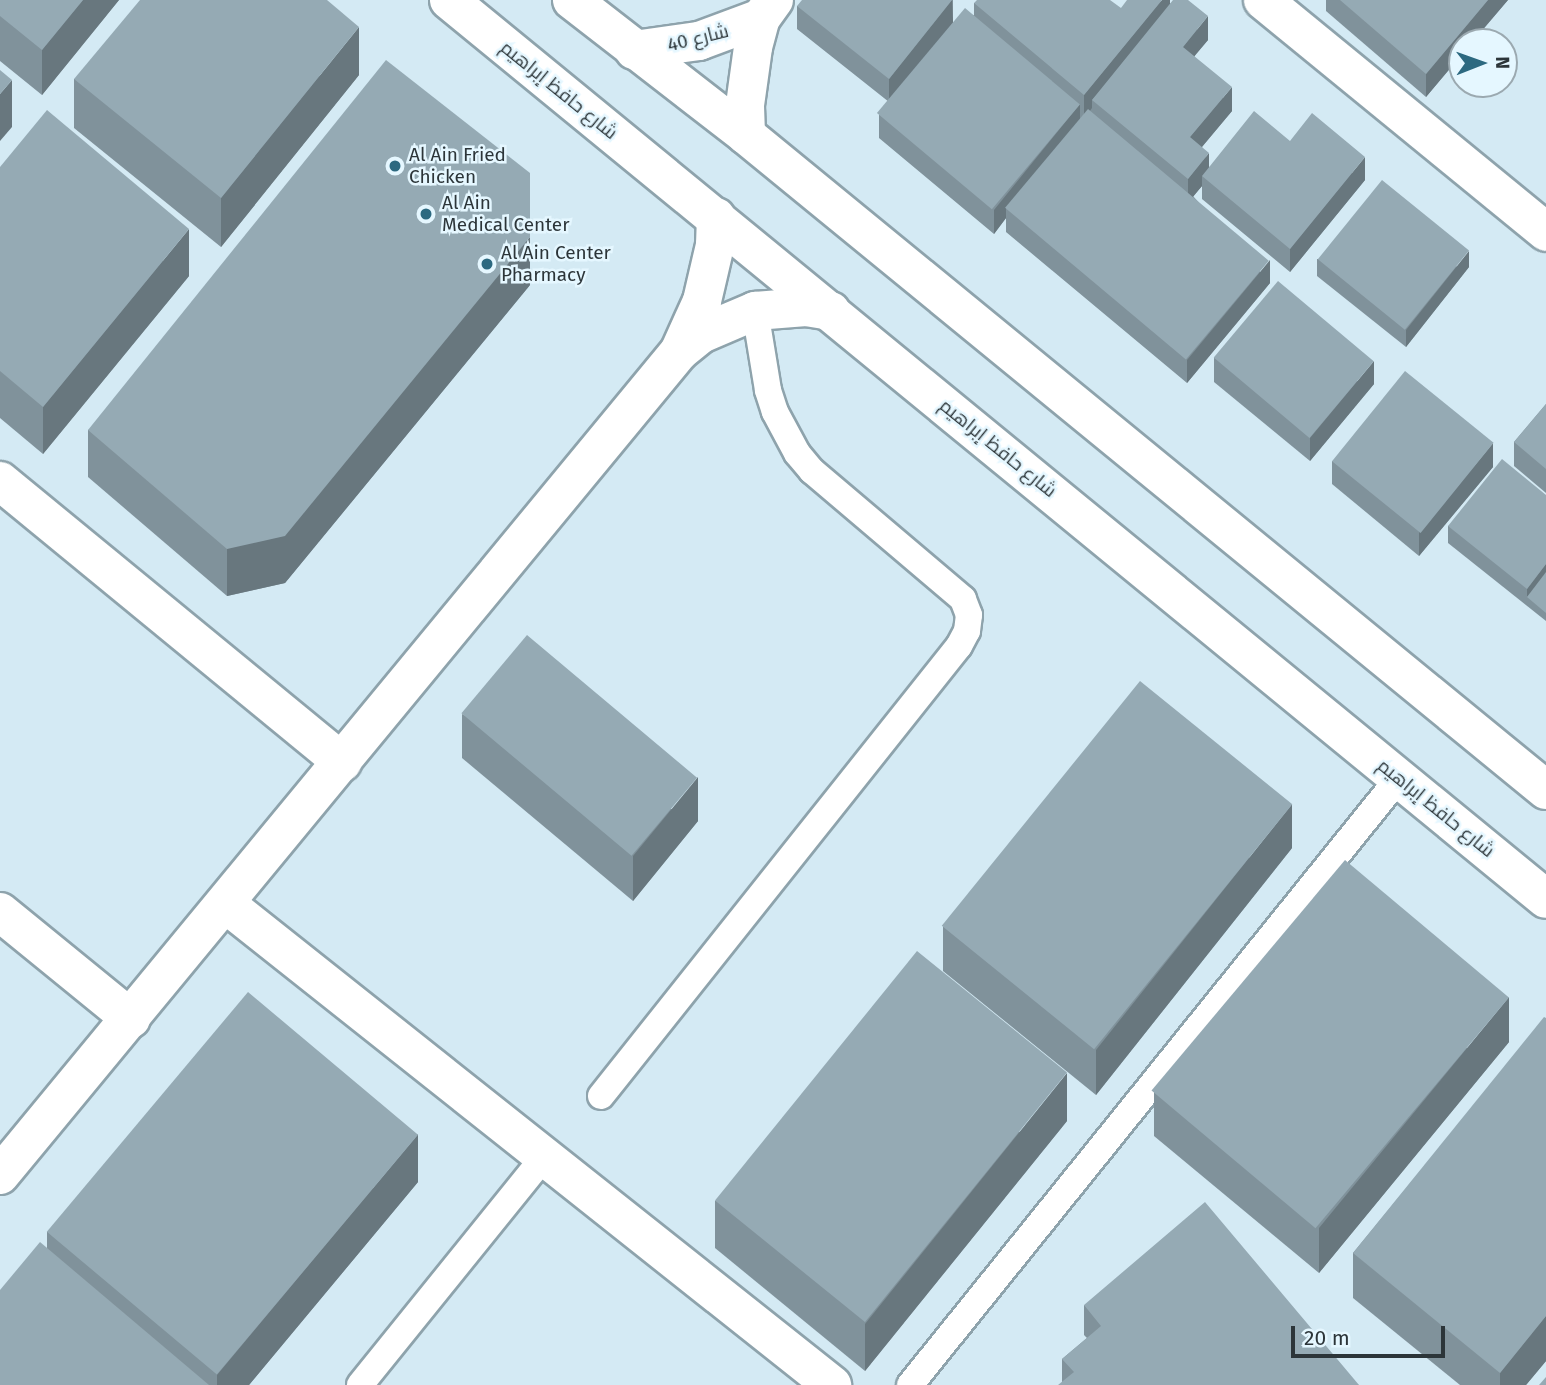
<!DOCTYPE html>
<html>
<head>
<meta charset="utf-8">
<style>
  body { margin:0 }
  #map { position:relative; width:1546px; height:1385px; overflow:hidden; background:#d4eaf4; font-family:"Fira Sans",Cairo,sans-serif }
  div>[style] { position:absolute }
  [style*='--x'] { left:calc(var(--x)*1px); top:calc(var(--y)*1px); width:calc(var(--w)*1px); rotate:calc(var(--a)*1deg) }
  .roads { filter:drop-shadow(2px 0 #8ea3ac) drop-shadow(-2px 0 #8ea3ac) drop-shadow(0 2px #8ea3ac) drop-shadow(0 -2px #8ea3ac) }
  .service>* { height:26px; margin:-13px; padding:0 13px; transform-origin:13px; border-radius:13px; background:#fff }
  .minor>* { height:38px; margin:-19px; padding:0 19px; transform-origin:19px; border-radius:19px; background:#fff }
  .tertiary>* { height:38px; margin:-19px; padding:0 19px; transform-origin:19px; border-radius:19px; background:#fff }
  .wall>* { inset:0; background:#80929b }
  .shaded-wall>* { inset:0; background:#68777e }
  .building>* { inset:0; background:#95aab4; transform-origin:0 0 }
  .dots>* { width:19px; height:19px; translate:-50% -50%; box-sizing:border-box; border:4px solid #e5f7ff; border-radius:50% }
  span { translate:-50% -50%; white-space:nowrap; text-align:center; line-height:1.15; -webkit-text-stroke:5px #e5f7ff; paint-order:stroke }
  .street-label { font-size:19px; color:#2c3539 }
  .poi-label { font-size:19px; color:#2c3539 }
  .left { translate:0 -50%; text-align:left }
  .north { position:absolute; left:1448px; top:28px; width:70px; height:70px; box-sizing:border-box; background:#e5f7ff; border:2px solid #9ba9b0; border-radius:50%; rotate:89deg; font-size:19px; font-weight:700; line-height:28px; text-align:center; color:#2c3539 }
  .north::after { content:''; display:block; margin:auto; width:24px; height:32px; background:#2c6980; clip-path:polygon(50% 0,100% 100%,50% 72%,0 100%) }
  .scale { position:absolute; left:1291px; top:1326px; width:154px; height:32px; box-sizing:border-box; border:4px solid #2c3539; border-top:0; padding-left:9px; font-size:21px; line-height:24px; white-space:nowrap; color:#2c3539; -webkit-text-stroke:5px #e5f7ff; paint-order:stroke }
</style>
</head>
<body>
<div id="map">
  <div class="roads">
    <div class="service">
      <i style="--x:601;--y:1096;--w:575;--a:-51.5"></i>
      <i style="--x:959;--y:646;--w:17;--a:-62"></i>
      <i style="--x:967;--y:631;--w:16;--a:-83"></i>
      <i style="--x:969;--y:615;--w:17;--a:-111"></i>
      <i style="--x:963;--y:599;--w:198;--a:-139.7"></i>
      <i style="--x:812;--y:471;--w:23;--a:-130"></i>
      <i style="--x:797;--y:453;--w:47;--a:-118.2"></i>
      <i style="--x:775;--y:412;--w:23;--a:-108"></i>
      <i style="--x:768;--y:390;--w:80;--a:-99.3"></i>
      <i style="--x:360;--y:1385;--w:293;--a:-51.1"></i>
      <i style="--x:910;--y:1385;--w:779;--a:-51.15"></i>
    </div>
    <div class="minor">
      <i style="--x:1263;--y:0;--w:366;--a:39.3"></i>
      <i style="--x:634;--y:50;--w:66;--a:-7.9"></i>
      <i style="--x:699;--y:41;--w:66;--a:-20.4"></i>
      <i style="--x:746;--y:135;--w:30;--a:-92"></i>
      <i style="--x:745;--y:105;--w:59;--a:-82.1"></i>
      <i style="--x:753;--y:47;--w:30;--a:-75"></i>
      <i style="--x:761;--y:18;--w:22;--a:-54"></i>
      <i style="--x:680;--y:351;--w:27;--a:-39"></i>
      <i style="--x:701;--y:334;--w:59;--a:-23.1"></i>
      <i style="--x:755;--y:311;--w:51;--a:-4.5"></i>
      <i style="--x:806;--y:307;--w:25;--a:9"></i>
      <i style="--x:0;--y:481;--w:443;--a:39.4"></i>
      <i style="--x:226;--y:904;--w:774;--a:38.44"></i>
      <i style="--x:0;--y:912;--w:169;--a:39.2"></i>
      <i style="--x:0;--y:1175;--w:1067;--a:-50.48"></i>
      <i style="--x:679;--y:352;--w:56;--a:-65.7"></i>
      <i style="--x:702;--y:301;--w:57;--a:-76.9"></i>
      <i style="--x:715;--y:245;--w:28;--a:-88"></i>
    </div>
    <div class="tertiary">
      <i style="--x:449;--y:0;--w:1418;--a:39.33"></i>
      <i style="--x:572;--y:0;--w:220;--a:37.8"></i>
      <i style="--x:746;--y:135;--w:1034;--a:39.31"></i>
    </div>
  </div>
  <div class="wall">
    <i style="clip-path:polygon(0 0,119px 0,42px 95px,0 61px)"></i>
    <i style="clip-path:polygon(953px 0,953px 23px,974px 15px,974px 3px,1121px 8px,1170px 0,1170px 3px,1208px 40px,1194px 56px,1232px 111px,1202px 147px,1209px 167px,1290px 141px,1365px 180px,1290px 272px,1202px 199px,1202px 186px,1193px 196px,1270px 283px,1187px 383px,1006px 232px,1006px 218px,994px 234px,879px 138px,879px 115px,889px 102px,797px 29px,797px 6px)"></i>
    <i style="clip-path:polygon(1326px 0,1508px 0,1426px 97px,1326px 11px)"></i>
    <i style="clip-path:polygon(359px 75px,221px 247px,74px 128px,74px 79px)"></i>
    <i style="clip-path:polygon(0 167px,189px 276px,43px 454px,0 418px)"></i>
    <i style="clip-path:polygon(1317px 259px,1469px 267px,1406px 347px,1317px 276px)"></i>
    <i style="clip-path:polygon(530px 285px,285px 583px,227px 596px,88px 477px,88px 430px)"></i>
    <i style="clip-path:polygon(1214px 358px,1374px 384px,1310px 461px,1214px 382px)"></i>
    <i style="clip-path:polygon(1546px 404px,1546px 493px,1514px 466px,1514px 442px)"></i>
    <i style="clip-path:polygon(1332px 461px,1493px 467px,1419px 556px,1332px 484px)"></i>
    <i style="clip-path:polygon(1546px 495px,1546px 621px,1448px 543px,1448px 526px)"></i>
    <i style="clip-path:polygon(462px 714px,698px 821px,633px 901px,462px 758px)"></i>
    <i style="clip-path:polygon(1292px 848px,1096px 1095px,943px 971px,943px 927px)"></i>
    <i style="clip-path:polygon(1546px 1018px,1546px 1361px,1526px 1385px,1460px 1385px,1353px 1298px,1353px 1253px)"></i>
    <i style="clip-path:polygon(1509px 1042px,1319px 1273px,1154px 1136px,1154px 1092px)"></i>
    <i style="clip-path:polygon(1067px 1121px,865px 1371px,715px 1248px,715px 1201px)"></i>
    <i style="clip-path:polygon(418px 1182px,249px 1385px,0 1385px,47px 1249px,47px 1232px)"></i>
    <i style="clip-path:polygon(1084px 1305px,1359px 1385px,1062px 1382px,1062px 1359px,1087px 1338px,1084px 1335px)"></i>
  </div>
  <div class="shaded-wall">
    <i style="clip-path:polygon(83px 0,119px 0,42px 95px,42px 50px)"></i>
    <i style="clip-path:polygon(952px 0,953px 23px,889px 103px,889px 79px)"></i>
    <i style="clip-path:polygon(1162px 0,1170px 0,1170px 13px,1092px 100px,1092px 108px,1084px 119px,1084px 95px)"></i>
    <i style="clip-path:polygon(1488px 0,1508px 0,1472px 42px,1462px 42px,1462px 54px,1426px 97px,1426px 74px)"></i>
    <i style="clip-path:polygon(1208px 16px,1208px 40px,1183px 70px,1183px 47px)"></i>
    <i style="clip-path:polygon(359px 27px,359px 75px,221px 247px,221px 198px)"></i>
    <i style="clip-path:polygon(12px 80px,12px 127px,0 141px,0 94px)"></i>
    <i style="clip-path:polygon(1232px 87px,1232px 111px,1190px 161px,1190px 137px)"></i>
    <i style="clip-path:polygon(1080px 104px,1080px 127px,1006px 209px,1006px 218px,994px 234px,994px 210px)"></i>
    <i style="clip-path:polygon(1209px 153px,1209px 177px,1202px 176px,1202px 186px,1188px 203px,1188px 179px)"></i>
    <i style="clip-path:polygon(1365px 157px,1365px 180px,1290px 272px,1290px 249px)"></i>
    <i style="clip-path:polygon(189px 229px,189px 276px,43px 454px,43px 407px)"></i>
    <i style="clip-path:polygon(530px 237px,530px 285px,285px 583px,227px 596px,227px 549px)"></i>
    <i style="clip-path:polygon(1469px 251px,1469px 267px,1406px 347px,1406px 330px)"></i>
    <i style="clip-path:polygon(1270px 260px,1270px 283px,1187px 383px,1187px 360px)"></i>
    <i style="clip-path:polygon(1374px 361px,1374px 384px,1310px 461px,1310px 438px)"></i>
    <i style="clip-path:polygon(1493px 443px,1493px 467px,1419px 556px,1419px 533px)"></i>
    <i style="clip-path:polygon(1546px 564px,1546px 581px,1527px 597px,1527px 606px,1527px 589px)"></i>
    <i style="clip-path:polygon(698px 777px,698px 821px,633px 901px,633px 856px)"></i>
    <i style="clip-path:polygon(1292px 804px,1292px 848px,1096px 1095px,1096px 1050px)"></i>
    <i style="clip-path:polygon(1509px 997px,1509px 1042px,1319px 1273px,1319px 1228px)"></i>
    <i style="clip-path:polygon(1067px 1073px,1067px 1121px,865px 1371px,865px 1324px)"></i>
    <i style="clip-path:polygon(418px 1134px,418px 1182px,249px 1385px,217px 1385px,217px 1375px)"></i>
    <i style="clip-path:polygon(1546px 1316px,1546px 1361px,1526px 1385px,1500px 1385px,1500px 1373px)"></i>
  </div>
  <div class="building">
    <i style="clip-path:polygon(0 0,83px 0,42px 50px,0 16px)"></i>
    <i style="clip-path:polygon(140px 0,327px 0,359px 27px,221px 198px,74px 79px)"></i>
    <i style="clip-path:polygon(802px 0,952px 0,889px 79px,797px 6px)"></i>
    <i style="clip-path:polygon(977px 0,1110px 0,1121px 8px,1127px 0,1162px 0,1084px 95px,974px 3px)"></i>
    <i style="clip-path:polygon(1173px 0,1188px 0,1208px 16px,1183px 47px,1232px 87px,1190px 137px,1209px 153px,1188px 179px,1092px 100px)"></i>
    <i style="clip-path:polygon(1340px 0,1488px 0,1426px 74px)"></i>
    <i style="left:965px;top:8px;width:150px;height:137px;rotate:40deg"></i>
    <i style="clip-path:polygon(386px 60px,530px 173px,530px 237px,285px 536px,227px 549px,88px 430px)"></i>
    <i style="clip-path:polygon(0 70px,12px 80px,0 94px)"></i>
    <i style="left:1088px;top:109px;width:236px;height:129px;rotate:40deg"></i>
    <i style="clip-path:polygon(47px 110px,189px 229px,43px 407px,0 371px,0 167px)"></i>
    <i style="clip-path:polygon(1254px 111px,1290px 141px,1312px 113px,1365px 157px,1290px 249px,1202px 176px)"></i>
    <i style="left:1382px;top:180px;width:112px;height:102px;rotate:39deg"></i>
    <i style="left:1278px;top:281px;width:125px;height:100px;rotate:40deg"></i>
    <i style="left:1405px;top:371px;width:114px;height:116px;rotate:39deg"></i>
    <i style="clip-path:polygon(1546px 404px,1546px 469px,1514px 442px)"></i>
    <i style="clip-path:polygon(1502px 459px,1546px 495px,1546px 564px,1527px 589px,1448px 526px)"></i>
    <i style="clip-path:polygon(1546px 572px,1546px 613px,1527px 597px)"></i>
    <i style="left:527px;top:635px;width:222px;height:102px;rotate:40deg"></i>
    <i style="left:1140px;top:681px;width:196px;height:315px;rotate:39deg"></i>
    <i style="left:1345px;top:860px;width:214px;height:301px;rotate:40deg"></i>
    <i style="left:917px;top:951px;width:193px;height:321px;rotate:39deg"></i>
    <i style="left:248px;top:992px;width:222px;height:313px;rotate:40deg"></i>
    <i style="clip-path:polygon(1544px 1017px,1546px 1018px,1546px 1316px,1500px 1373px,1353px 1253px)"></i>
    <i style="clip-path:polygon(1205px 1202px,1359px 1385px,1058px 1385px,1074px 1372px,1062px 1359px,1101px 1326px,1084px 1305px)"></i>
    <i style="clip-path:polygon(40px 1242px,209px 1385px,0 1385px,0 1290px)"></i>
    <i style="clip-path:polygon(1546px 1377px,1546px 1385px,1539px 1385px)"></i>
  </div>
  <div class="dots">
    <i style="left:395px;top:166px;background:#2c6980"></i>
    <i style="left:426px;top:214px;background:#2c6980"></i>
    <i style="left:487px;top:264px;background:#2c6980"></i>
  </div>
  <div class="street-label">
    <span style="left:698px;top:38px;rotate:-14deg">شارع 40</span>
    <span style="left:559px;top:90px;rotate:39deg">شارع حافظ إبراهيم</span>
    <span style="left:998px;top:448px;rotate:39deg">شارع حافظ إبراهيم</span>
    <span style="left:1436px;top:808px;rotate:39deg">شارع حافظ إبراهيم</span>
  </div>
  <div class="poi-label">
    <span class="left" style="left:409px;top:166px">Al Ain Fried<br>Chicken</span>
    <span class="left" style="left:442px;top:214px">Al Ain<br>Medical Center</span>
    <span class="left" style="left:501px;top:264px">Al Ain Center<br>Pharmacy</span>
  </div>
  <div class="north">N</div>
  <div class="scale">20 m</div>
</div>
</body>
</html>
